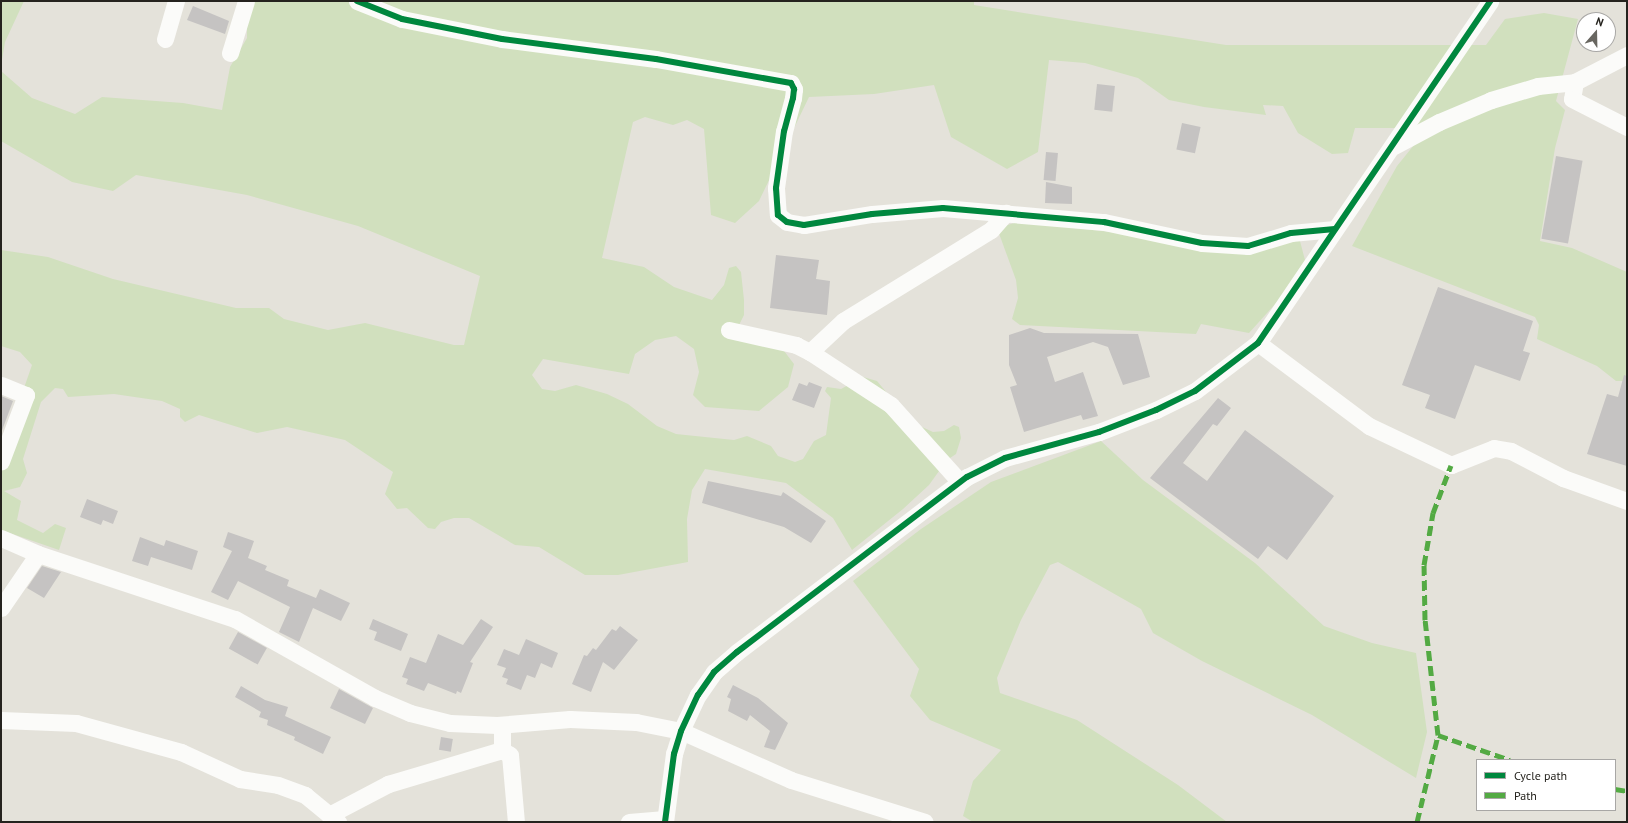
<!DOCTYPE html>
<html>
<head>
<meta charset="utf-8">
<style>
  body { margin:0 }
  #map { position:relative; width:1628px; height:823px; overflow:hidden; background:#e4e2da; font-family:"PT Sans",sans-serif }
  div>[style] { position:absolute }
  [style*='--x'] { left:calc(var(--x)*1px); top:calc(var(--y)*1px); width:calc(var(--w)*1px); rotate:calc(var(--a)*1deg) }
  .green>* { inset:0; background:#d1e0be }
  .building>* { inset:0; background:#c5c3c2; transform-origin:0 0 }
  .minor>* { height:17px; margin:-8.5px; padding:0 8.5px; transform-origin:8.5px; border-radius:8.5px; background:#fbfbf9 }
  .quiet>* { height:5px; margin-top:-2.5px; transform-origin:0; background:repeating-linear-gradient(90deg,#53aa43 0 10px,transparent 0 15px) }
  .cycleway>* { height:6px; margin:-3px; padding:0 3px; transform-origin:3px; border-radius:3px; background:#00873e }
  span { translate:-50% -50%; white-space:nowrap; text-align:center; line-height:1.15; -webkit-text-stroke:3px #fff; paint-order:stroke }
  .frame { position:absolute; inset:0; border:2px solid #25231e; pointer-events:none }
  .legend { position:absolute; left:1476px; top:759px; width:140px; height:52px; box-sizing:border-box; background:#fff; border:1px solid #a8a7a5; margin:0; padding:5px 7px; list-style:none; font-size:12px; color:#25231e }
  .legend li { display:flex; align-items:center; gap:8px; height:20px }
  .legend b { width:20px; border:1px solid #a8a7a5 }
  .north { position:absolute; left:1576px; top:12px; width:40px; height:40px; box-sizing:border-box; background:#fff; border:1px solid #a8a7a5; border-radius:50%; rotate:20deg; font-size:11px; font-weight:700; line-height:16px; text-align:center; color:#25231e }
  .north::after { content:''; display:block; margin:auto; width:14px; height:18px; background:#686660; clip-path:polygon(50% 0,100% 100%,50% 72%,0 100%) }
</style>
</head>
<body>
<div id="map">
  <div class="green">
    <i style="clip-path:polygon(1px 1px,24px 1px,5px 42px,1px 66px)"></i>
    <i style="clip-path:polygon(247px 1px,350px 1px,376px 18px,380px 1px,974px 1px,974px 5px,1226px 45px,1486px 45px,1505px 19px,1544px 13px,1578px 19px,1556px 101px,1565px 110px,1555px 148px,1540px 241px,1572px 248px,1627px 272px,1627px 381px,1616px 381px,1597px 366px,1537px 339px,1539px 325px,1535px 317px,1352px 246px,1397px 166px,1414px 145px,1395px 128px,1355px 128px,1348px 153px,1332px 154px,1298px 133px,1283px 106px,1263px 105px,1266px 115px,1204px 107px,1169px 100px,1138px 78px,1085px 63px,1049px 60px,1038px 152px,1007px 169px,951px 137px,934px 85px,874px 94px,809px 97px,759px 201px,735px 223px,711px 215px,704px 129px,687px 120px,673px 125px,645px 117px,633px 122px,602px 258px,644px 267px,674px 287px,712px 300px,724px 285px,729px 268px,736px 266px,741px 272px,744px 300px,744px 315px,737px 329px,781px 347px,794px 364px,788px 387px,759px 411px,705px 407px,693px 395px,699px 372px,694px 349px,676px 336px,655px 340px,635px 354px,629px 374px,543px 359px,532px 375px,542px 389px,555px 391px,576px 385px,607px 394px,628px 404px,657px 426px,676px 434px,734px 440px,747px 436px,771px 446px,778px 456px,795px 462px,803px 459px,814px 441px,826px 435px,831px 398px,825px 391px,827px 387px,841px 389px,863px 377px,877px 381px,911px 422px,933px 432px,944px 431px,954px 425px,959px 427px,961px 438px,956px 454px,947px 460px,929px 485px,903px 509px,852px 550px,833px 518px,786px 483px,705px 469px,692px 490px,687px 519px,688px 562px,618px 575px,585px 575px,539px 547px,515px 545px,469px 518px,454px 518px,441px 522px,435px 529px,428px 528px,407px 508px,397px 509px,385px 494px,393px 472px,345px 440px,287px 427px,257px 433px,199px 415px,185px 422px,180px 417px,180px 409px,162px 401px,114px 394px,68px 397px,63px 389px,55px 388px,41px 402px,23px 459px,27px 473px,20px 487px,4px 491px,21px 501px,17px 520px,43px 533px,55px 524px,66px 528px,59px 550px,1px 530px,1px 454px,32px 365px,20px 352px,1px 346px,1px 250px,48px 257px,113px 279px,236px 308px,269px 308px,284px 319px,328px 330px,365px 323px,454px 345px,464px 345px,480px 276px,358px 226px,247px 195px,136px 175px,113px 191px,72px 182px,1px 141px,1px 71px,32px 98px,75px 114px,102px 97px,183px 103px,222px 110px,230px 67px,247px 38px)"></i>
    <i style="clip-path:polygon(1018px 222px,1139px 235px,1300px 241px,1305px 260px,1277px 302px,1249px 333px,1201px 324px,1196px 334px,1020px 325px,1012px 319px,1018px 298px,1016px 280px,997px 228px)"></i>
    <i style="clip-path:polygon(1101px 441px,1143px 480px,1255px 563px,1324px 626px,1372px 643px,1416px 653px,1427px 732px,1416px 778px,1312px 715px,1202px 661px,1153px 633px,1141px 609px,1058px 562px,1050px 565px,1021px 620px,997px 678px,1000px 693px,1077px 720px,1178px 785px,1227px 822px,973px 822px,963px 816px,973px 781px,1001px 750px,930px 720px,910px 696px,919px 669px,853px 581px,921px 529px,991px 482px)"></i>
  </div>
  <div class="building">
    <i style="clip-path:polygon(193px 6px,229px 21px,225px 34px,187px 20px)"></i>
    <i style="left:1097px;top:84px;width:18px;height:26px;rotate:6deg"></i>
    <i style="left:1182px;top:123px;width:19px;height:27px;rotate:12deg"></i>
    <i style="left:1046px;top:152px;width:12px;height:28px;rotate:5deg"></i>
    <i style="left:1556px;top:156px;width:27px;height:84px;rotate:10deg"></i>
    <i style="clip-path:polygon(1046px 182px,1072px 187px,1072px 204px,1045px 203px)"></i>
    <i style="clip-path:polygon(776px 255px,819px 260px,816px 279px,830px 281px,827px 315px,770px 308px)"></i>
    <i style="clip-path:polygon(1438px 287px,1533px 321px,1523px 351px,1530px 353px,1520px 381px,1475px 365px,1455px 419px,1425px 408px,1430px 395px,1402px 385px)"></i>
    <i style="clip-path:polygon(1030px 328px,1044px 333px,1138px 334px,1150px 377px,1123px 385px,1108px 347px,1093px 342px,1047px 357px,1055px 382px,1083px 372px,1098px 416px,1083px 420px,1081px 415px,1024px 432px,1010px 387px,1017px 385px,1009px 365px,1009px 335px)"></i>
    <i style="clip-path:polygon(1624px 375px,1627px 376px,1627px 466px,1587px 454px,1607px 394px,1618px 397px)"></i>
    <i style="clip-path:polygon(809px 382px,822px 387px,814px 408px,792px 400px,799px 383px,807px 386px)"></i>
    <i style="clip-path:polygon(1px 396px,13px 401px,1px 433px)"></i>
    <i style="clip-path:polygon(1218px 398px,1231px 408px,1217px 426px,1213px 424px,1183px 463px,1207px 481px,1245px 430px,1334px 496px,1287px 560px,1268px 546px,1258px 559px,1150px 478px)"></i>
    <i style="clip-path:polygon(708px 481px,781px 496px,783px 492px,826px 521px,811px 543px,784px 527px,702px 503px)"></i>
    <i style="clip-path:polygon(87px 499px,118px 511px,113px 524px,103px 520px,101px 525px,80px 517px)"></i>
    <i style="clip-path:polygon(228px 532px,254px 541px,248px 558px,267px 566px,265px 570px,289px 580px,287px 586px,316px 598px,320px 589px,350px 603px,341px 621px,313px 608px,299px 642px,279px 632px,290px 607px,238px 581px,228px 600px,211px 592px,232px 551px,223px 547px)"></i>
    <i style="clip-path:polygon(140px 537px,164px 546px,166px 540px,198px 551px,192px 570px,151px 557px,148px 566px,132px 561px)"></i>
    <i style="clip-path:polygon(42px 566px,61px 572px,44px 598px,27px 588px)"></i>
    <i style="clip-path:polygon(373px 619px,408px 634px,401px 651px,374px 640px,377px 632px,369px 629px)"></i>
    <i style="clip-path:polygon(481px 619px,493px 627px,470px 662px,473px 663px,461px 693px,457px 691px,456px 694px,428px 683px,424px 691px,406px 684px,408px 679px,402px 677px,410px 657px,426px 663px,438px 634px,463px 645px)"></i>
    <i style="clip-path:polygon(620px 626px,638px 640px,614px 670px,603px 662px,591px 692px,572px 684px,584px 655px,587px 656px,593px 648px,596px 650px,612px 629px,616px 631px)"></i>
    <i style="left:238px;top:632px;width:33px;height:19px;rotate:29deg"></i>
    <i style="clip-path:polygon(526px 639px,558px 653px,552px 668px,541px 663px,535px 678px,527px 675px,521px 690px,506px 684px,508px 679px,502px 677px,506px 668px,497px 665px,504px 649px,519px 655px)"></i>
    <i style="clip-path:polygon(733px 685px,758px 698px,788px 723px,775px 750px,764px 747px,770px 731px,750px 715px,747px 721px,728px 711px,731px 699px,727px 697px)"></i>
    <i style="clip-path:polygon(241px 686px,265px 700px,288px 707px,285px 716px,331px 737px,323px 754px,294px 740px,295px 737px,267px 725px,268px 720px,259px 717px,261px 712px,235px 697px)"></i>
    <i style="clip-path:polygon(339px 689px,373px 708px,365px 724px,330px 708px)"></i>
    <i style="left:441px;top:737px;width:12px;height:13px;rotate:9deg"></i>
  </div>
  <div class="minor">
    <i style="--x:357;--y:1;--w:48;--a:21.8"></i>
    <i style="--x:402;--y:19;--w:102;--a:11.3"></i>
    <i style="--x:502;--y:39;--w:155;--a:7.4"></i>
    <i style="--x:656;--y:59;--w:137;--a:10.1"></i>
    <i style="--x:791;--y:83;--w:7;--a:63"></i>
    <i style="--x:794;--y:89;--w:9;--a:96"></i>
    <i style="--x:793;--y:98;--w:34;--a:105"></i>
    <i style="--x:784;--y:131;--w:58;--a:98"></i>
    <i style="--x:776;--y:188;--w:27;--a:86"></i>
    <i style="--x:778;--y:215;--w:11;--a:38"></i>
    <i style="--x:787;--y:222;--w:17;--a:10"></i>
    <i style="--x:804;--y:225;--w:69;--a:-9.2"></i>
    <i style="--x:872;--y:214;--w:71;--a:-4.8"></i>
    <i style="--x:943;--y:208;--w:162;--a:5"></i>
    <i style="--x:1104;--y:222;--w:100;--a:12.1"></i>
    <i style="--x:1202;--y:243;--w:46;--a:3.7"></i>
    <i style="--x:1248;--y:246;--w:45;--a:-16.8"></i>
    <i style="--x:1291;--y:233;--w:44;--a:-5.2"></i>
    <i style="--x:165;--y:39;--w:40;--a:-74"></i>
    <i style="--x:230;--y:53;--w:54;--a:-72.9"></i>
    <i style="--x:1627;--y:55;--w:59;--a:152.6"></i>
    <i style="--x:1575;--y:82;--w:17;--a:100"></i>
    <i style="--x:1572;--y:99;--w:62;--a:27"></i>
    <i style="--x:1394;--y:146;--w:51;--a:-28.1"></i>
    <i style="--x:1439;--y:122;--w:56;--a:-22.9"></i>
    <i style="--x:1491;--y:100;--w:49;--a:-16.6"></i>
    <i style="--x:1538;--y:86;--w:37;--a:-6"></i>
    <i style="--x:729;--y:330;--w:69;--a:12.6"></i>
    <i style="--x:796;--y:345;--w:16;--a:27"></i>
    <i style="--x:1258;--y:343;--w:139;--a:36.8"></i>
    <i style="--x:1369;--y:426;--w:91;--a:25.4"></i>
    <i style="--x:1451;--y:465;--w:46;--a:-21.6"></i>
    <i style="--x:1494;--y:448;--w:17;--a:10"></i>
    <i style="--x:1511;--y:451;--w:59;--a:27.4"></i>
    <i style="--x:1563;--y:478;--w:68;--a:19.8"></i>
    <i style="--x:1;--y:385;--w:27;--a:22"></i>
    <i style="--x:26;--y:395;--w:71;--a:110.7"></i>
    <i style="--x:960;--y:482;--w:103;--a:-131.9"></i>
    <i style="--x:891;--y:405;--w:97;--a:-146.8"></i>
    <i style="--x:810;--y:352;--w:45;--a:-43.2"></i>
    <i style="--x:843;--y:321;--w:174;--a:-31.6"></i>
    <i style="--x:991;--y:230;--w:23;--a:-49"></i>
    <i style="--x:1;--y:538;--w:40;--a:23.4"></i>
    <i style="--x:38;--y:554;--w:207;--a:18.3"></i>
    <i style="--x:235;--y:619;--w:161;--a:29.4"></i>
    <i style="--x:375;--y:698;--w:38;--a:23"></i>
    <i style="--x:410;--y:713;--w:41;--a:14"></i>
    <i style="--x:450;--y:723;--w:47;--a:2.4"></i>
    <i style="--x:497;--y:725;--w:73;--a:-4.7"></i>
    <i style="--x:570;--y:719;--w:66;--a:2.6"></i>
    <i style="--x:636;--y:722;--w:46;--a:11.3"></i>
    <i style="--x:681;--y:731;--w:120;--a:24"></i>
    <i style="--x:791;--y:780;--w:140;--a:17.4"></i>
    <i style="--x:1;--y:608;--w:65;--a:-55.6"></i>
    <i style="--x:1;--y:720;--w:75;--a:2.3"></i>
    <i style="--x:76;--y:723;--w:109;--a:15.4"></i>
    <i style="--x:181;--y:752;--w:65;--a:24.6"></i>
    <i style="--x:240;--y:779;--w:38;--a:9"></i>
    <i style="--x:278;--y:785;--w:29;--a:20"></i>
    <i style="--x:305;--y:795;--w:43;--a:39.3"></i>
    <i style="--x:502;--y:725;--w:25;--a:90"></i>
    <i style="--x:502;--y:750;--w:9;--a:32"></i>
    <i style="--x:510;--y:755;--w:67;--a:84.9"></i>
    <i style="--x:329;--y:815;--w:67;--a:-27.7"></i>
    <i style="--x:388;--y:784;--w:119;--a:-16.6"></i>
    <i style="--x:629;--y:822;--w:36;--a:-5"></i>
    <i style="--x:665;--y:822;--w:69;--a:-82.5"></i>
    <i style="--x:674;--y:754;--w:24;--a:-73"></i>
    <i style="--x:681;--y:731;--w:40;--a:-65"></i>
    <i style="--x:698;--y:695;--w:28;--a:-55"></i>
    <i style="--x:714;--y:672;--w:30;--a:-41"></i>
    <i style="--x:737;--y:652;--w:289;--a:-37.3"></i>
    <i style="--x:967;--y:477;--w:42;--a:-26.6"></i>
    <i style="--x:1005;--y:458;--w:98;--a:-15.5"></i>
    <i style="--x:1099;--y:432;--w:61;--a:-21.1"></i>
    <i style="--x:1156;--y:410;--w:43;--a:-26"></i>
    <i style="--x:1195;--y:391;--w:79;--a:-37.3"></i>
    <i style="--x:1258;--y:343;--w:413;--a:-55.8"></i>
  </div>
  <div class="quiet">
    <i style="--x:1438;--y:735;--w:76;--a:19.1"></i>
    <i style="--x:1615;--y:789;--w:12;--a:9"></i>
    <i style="--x:1417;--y:822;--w:89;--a:-76.4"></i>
    <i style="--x:1438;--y:735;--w:116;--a:-96.4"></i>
    <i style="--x:1425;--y:620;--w:55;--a:-91"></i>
    <i style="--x:1424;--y:565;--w:53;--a:-80.2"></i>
    <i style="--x:1433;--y:513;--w:51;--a:-69.4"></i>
  </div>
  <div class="cycleway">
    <i style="--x:357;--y:1;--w:48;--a:21.8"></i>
    <i style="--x:402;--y:19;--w:102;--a:11.3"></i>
    <i style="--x:502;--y:39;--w:155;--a:7.4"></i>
    <i style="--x:656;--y:59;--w:137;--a:10.1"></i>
    <i style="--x:791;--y:83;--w:7;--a:63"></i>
    <i style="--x:794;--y:89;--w:9;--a:96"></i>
    <i style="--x:793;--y:98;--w:34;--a:105"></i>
    <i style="--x:784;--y:131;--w:58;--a:98"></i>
    <i style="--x:776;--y:188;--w:27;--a:86"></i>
    <i style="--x:778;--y:215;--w:11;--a:38"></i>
    <i style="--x:787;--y:222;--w:17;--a:10"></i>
    <i style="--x:804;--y:225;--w:69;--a:-9.2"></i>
    <i style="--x:872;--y:214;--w:71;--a:-4.8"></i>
    <i style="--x:943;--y:208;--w:162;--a:5"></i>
    <i style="--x:1104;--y:222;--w:100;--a:12.1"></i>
    <i style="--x:1202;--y:243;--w:46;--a:3.7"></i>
    <i style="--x:1248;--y:246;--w:45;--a:-16.8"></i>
    <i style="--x:1291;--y:233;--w:44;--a:-5.2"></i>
    <i style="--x:665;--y:822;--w:69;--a:-82.5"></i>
    <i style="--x:674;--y:754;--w:24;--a:-73"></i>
    <i style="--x:681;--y:731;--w:40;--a:-65"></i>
    <i style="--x:698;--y:695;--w:28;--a:-55"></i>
    <i style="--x:714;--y:672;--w:30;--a:-41"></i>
    <i style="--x:737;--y:652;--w:289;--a:-37.3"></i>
    <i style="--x:967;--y:477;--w:42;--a:-26.6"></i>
    <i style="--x:1005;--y:458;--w:98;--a:-15.5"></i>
    <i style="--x:1099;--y:432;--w:61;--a:-21.1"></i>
    <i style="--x:1156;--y:410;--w:43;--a:-26"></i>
    <i style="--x:1195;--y:391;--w:79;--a:-37.3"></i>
    <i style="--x:1258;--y:343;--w:413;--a:-55.8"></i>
  </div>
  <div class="frame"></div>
  <ul class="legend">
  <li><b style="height:5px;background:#00873e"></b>Cycle path</li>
  <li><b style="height:5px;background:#53aa43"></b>Path</li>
  </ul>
  <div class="north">N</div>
</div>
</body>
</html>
